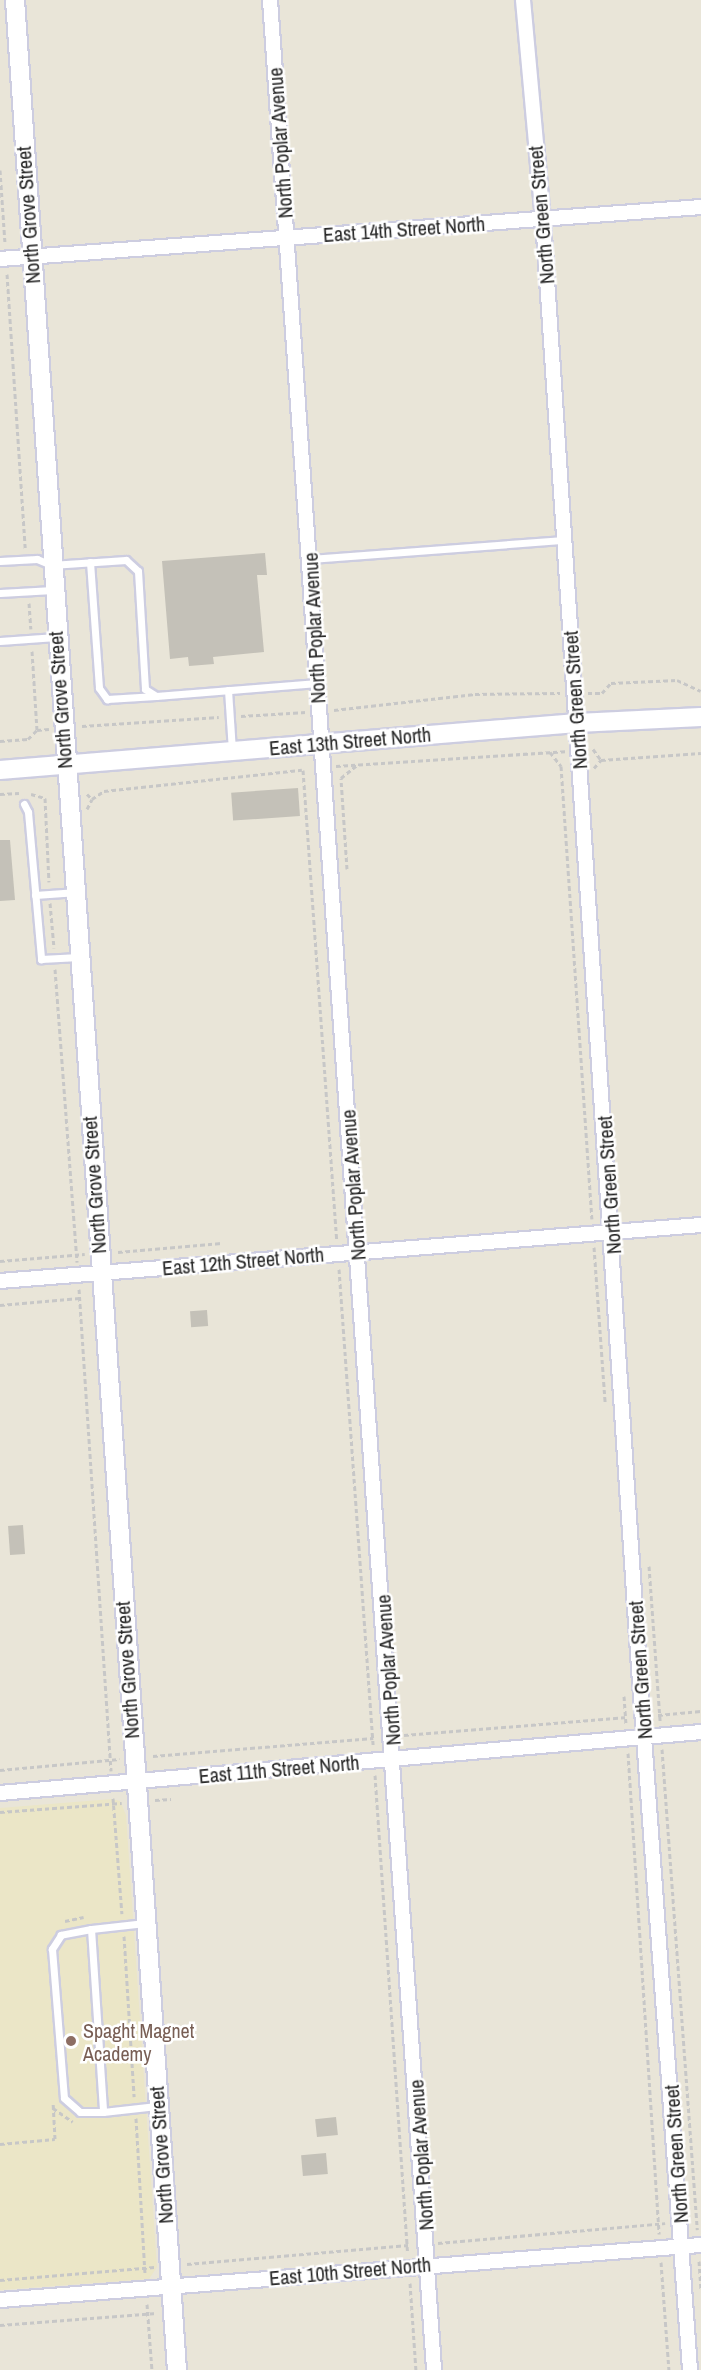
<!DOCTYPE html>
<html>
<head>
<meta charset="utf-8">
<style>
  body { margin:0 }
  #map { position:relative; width:701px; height:2370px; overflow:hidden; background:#e9e5d8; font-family:"Archivo Narrow",sans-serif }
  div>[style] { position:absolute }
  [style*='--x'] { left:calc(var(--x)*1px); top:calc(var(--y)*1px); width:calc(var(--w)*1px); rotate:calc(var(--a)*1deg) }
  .education>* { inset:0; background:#ebe6c7 }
  .building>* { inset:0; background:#c4c1b8; transform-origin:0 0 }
  .path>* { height:3px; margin-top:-1.5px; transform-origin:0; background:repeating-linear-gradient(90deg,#c7c7c7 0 4.5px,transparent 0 7.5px) }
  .roads { filter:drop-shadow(2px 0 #cdcde0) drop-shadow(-2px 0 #cdcde0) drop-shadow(0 2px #cdcde0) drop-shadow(0 -2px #cdcde0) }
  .lane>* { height:7px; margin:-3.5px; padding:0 3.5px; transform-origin:3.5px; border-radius:3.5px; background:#fff }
  .street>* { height:14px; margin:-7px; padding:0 7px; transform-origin:7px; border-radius:7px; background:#fff }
  .secondary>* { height:18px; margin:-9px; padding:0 9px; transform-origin:9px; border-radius:9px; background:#fff }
  .dots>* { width:16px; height:16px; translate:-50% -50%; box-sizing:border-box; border:3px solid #fff; border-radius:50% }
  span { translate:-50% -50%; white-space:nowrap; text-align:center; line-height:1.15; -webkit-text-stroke:5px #fff; paint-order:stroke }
  .street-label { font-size:20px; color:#262626 }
  .education-label { font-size:20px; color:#785e54 }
  .left { translate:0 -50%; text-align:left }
</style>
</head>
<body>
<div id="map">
  <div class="education">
    <i style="clip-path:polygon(112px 1799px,120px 1801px,126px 1815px,157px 2267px,149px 2279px,0 2290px,0 1808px)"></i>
  </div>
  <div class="building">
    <i style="clip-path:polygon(265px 553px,267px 575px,257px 575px,264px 652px,213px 657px,214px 664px,189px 666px,188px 657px,170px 659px,162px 561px)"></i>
    <i style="left:298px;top:788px;width:28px;height:67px;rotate:86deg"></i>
    <i style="clip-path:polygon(0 840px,10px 840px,15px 900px,0 901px)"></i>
    <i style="left:207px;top:1310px;width:16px;height:17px;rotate:86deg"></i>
    <i style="left:23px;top:1525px;width:29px;height:15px;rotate:86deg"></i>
    <i style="left:336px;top:2117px;width:18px;height:21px;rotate:84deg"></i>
    <i style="left:326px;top:2153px;width:21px;height:25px;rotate:85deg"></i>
  </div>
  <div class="path">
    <i style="--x:0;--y:170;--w:73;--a:86.1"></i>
    <i style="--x:7;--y:274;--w:275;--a:86.2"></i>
    <i style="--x:29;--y:603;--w:26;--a:86"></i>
    <i style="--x:32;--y:651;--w:79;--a:86.4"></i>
    <i style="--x:588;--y:693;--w:14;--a:0"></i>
    <i style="--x:602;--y:693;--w:13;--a:-48"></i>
    <i style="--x:611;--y:683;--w:66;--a:-2.6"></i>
    <i style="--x:677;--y:680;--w:26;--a:25"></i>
    <i style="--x:334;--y:710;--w:142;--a:-6.5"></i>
    <i style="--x:475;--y:694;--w:85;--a:-0.7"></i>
    <i style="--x:241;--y:716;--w:65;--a:-3.5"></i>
    <i style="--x:82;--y:726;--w:137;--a:-3.8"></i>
    <i style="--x:0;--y:741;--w:28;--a:-4"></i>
    <i style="--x:28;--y:739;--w:13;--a:-45"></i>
    <i style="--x:37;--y:730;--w:12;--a:-5"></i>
    <i style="--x:593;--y:749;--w:14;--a:54"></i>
    <i style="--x:601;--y:760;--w:100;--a:-4"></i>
    <i style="--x:550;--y:752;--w:18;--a:52"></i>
    <i style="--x:561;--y:766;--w:454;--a:86.1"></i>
    <i style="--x:336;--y:766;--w:230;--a:-3.7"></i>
    <i style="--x:594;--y:768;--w:11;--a:-49"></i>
    <i style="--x:303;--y:770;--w:472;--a:85.9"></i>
    <i style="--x:0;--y:794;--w:19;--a:-3"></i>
    <i style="--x:31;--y:794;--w:15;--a:16"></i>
    <i style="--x:45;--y:798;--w:84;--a:87.3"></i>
    <i style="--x:87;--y:794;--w:7;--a:45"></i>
    <i style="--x:92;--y:799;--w:14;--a:-34"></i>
    <i style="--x:104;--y:791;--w:199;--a:-6.1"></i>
    <i style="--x:87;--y:809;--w:11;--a:-63"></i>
    <i style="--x:347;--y:869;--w:91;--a:-93.8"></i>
    <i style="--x:341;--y:778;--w:21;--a:-39"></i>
    <i style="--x:50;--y:903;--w:45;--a:84.9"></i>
    <i style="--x:55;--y:969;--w:294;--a:85.7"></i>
    <i style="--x:594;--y:1247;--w:155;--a:85.9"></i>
    <i style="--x:118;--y:1252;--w:104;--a:-4.9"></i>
    <i style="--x:0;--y:1261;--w:85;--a:-4.7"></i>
    <i style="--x:339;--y:1269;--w:479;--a:85.9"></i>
    <i style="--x:79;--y:1289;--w:483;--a:86.2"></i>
    <i style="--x:0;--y:1305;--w:80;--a:-5"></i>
    <i style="--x:649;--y:1566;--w:155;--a:85.9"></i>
    <i style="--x:624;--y:1696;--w:29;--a:86"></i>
    <i style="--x:658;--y:1715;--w:43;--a:-5.3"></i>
    <i style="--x:404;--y:1735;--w:224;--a:-4.6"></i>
    <i style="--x:662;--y:1749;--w:482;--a:85.8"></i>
    <i style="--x:628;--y:1753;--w:482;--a:86.3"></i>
    <i style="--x:153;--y:1756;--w:221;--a:-4.7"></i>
    <i style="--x:0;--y:1770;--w:120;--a:-5.3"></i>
    <i style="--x:375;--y:1775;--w:479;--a:86.1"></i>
    <i style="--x:113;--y:1798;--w:116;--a:85.6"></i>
    <i style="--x:155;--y:1800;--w:16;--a:-4"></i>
    <i style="--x:0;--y:1812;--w:122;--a:-4.2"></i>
    <i style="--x:65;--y:1921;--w:19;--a:-12"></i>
    <i style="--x:124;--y:1936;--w:161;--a:86.4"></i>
    <i style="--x:53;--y:2108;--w:24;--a:35"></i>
    <i style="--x:136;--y:2118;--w:155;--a:86.7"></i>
    <i style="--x:0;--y:2144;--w:55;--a:-5.2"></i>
    <i style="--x:55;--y:2139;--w:37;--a:-93"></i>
    <i style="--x:438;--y:2243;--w:228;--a:-5"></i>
    <i style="--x:699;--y:2261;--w:28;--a:86"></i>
    <i style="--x:661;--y:2262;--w:108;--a:85.8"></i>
    <i style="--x:187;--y:2264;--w:222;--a:-4.9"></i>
    <i style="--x:0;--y:2280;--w:155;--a:-4.8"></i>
    <i style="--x:410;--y:2283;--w:87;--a:86.1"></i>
    <i style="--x:147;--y:2304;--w:66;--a:85.7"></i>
    <i style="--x:0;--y:2325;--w:157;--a:-4.4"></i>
  </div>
  <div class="roads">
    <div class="lane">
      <i style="--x:310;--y:559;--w:255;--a:-4.3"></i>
      <i style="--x:0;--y:561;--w:37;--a:-3"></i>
      <i style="--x:37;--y:559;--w:15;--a:23"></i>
      <i style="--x:51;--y:565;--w:75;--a:-3.8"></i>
      <i style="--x:126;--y:560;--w:16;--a:43"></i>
      <i style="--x:138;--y:571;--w:118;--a:86.6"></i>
      <i style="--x:145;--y:689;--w:13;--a:32"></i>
      <i style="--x:156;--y:696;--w:162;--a:-4.6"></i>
      <i style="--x:90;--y:562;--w:126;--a:85.9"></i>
      <i style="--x:99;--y:688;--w:14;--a:54"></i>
      <i style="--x:107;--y:699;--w:49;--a:-3.5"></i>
      <i style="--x:0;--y:593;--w:53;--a:-3.2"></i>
      <i style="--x:0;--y:641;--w:56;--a:-4.1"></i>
      <i style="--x:228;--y:690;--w:61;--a:86.2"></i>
      <i style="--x:24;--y:804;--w:9;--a:63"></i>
      <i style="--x:28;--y:812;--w:148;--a:84.9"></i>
      <i style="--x:41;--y:959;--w:38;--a:-3"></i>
      <i style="--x:35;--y:895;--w:39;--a:-4"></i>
      <i style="--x:145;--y:1923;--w:54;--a:173.7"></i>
      <i style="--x:91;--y:1929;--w:183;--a:86.2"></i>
      <i style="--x:103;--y:2112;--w:54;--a:-6.3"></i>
      <i style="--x:91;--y:1929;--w:31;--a:169"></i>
      <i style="--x:61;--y:1935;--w:17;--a:123"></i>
      <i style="--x:52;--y:1949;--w:149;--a:85.4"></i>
      <i style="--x:64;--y:2098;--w:21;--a:41"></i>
      <i style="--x:80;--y:2112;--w:23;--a:0"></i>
    </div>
    <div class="street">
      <i style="--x:270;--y:0;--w:2376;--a:86.04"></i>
      <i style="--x:523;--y:0;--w:220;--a:84.8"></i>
      <i style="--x:543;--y:219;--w:1466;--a:86.21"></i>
      <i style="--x:640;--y:1682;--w:690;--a:85.84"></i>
      <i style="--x:0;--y:259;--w:703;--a:-4.24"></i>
      <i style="--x:0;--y:1281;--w:703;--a:-4.57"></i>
      <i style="--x:0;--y:1793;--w:704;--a:-4.97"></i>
      <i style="--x:0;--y:2300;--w:703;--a:-4.49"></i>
    </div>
    <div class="secondary">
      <i style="--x:15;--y:0;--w:2376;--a:86.09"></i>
      <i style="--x:0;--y:770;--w:579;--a:-4.66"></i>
      <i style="--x:577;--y:723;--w:124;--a:-2.8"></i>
    </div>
  </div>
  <div class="dots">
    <i style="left:71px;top:2041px;background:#8d6e63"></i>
  </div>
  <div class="street-label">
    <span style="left:280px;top:143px;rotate:-94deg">North Poplar Avenue</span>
    <span style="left:28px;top:215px;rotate:-94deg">North Grove Street</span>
    <span style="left:541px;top:215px;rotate:-95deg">North Green Street</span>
    <span style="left:404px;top:229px;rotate:-4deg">East 14th Street North</span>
    <span style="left:314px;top:628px;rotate:-93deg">North Poplar Avenue</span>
    <span style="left:60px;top:700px;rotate:-94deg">North Grove Street</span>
    <span style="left:575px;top:700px;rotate:-94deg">North Green Street</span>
    <span style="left:350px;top:741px;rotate:-5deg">East 13th Street North</span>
    <span style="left:94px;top:1185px;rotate:-94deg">North Grove Street</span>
    <span style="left:353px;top:1185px;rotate:-94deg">North Poplar Avenue</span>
    <span style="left:609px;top:1185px;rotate:-94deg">North Green Street</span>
    <span style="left:243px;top:1261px;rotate:-5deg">East 12th Street North</span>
    <span style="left:127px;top:1670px;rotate:-94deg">North Grove Street</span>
    <span style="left:388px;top:1670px;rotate:-94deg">North Poplar Avenue</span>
    <span style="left:640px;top:1670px;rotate:-94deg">North Green Street</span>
    <span style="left:279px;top:1769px;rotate:-5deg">East 11th Street North</span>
    <span style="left:676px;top:2154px;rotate:-94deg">North Green Street</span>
    <span style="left:161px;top:2155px;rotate:-94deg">North Grove Street</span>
    <span style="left:421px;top:2155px;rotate:-94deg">North Poplar Avenue</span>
    <span style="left:350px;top:2271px;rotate:-5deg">East 10th Street North</span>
  </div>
  <div class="education-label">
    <span class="left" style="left:83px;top:2042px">Spaght Magnet<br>Academy</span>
  </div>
</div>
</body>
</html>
